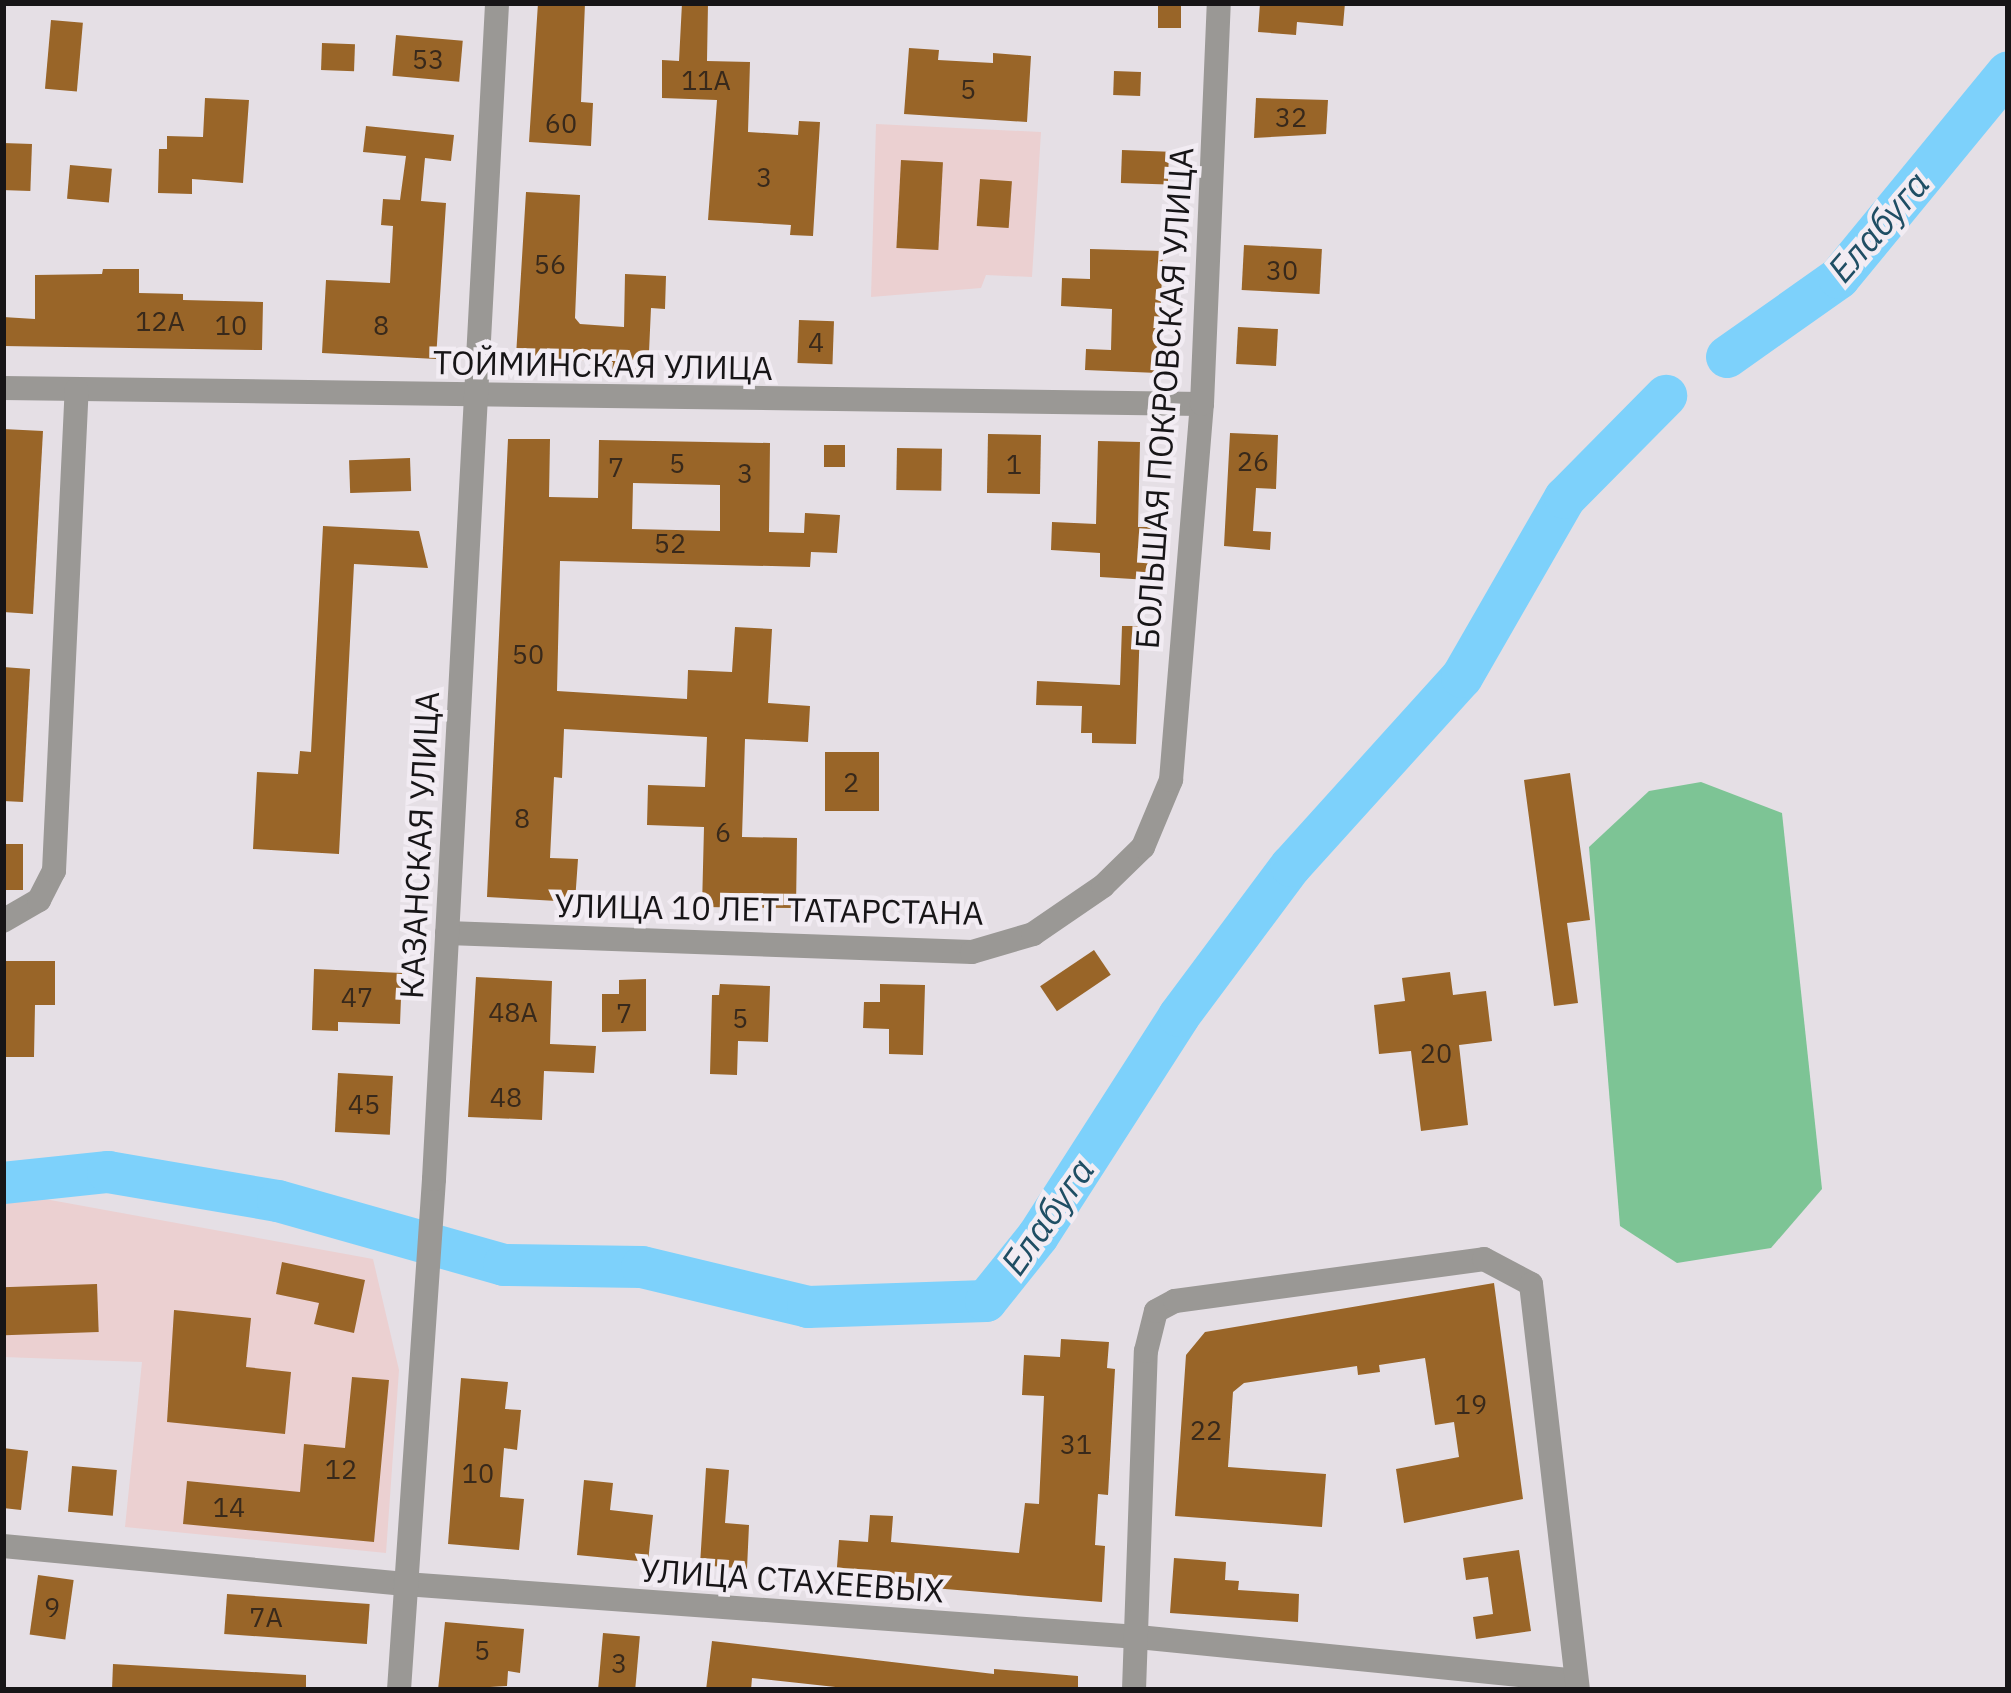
<!DOCTYPE html>
<html>
<head>
<meta charset="utf-8">
<style>
  body { margin:0 }
  #map { position:relative; width:2011px; height:1693px; overflow:hidden; background:#e5dfe5; font-family:"IBM Plex Sans",sans-serif }
  div>[style] { position:absolute }
  [style*='--x'] { left:calc(var(--x)*1px); top:calc(var(--y)*1px); width:calc(var(--w)*1px); rotate:calc(var(--a)*1deg) }
  .industrial>* { inset:0; background:#ebd0d1 }
  .green>* { inset:0; background:#7dc495 }
  .river>* { height:42px; margin:-21px; padding:0 21px; transform-origin:21px; border-radius:21px; background:#7dd1fb }
  .building>* { inset:0; background:#996528; transform-origin:0 0 }
  .minor>* { height:24px; margin:-12px; padding:0 12px; transform-origin:12px; border-radius:12px; background:#9a9895 }
  span { translate:-50% -50%; white-space:nowrap; text-align:center; line-height:1.15; -webkit-text-stroke:9px #f2ecf3; paint-order:stroke }
  .number-label { font-size:27px; color:#38291b }
  .number-label span { -webkit-text-stroke-width:0 }
  .street-label { font-size:33px; color:#171517 }
  .water-label { font-size:36px; color:#1f4e64; font-style:italic }
  .frame { position:absolute; inset:0; border:6px solid #171517; pointer-events:none }
</style>
</head>
<body>
<div id="map">
  <div class="industrial">
    <i style="clip-path:polygon(876px 124px,1041px 132px,1032px 277px,986px 275px,981px 288px,871px 297px)"></i>
    <i style="clip-path:polygon(12px 1193px,373px 1259px,399px 1370px,386px 1553px,125px 1527px,142px 1362px,3px 1357px,3px 1196px)"></i>
  </div>
  <div class="green">
    <i style="clip-path:polygon(1701px 782px,1782px 813px,1822px 1189px,1771px 1248px,1677px 1263px,1620px 1226px,1589px 847px,1649px 791px)"></i>
  </div>
  <div class="river">
    <i style="--x:1727;--y:357;--w:137;--a:-35.2"></i>
    <i style="--x:1839;--y:278;--w:266;--a:-50.6"></i>
    <i style="--x:3;--y:1183;--w:106;--a:-6"></i>
    <i style="--x:108;--y:1172;--w:172;--a:9.7"></i>
    <i style="--x:278;--y:1201;--w:235;--a:15.8"></i>
    <i style="--x:504;--y:1265;--w:138;--a:0.8"></i>
    <i style="--x:642;--y:1267;--w:171;--a:13.5"></i>
    <i style="--x:808;--y:1307;--w:178;--a:-1.9"></i>
    <i style="--x:986;--y:1301;--w:83;--a:-51.3"></i>
    <i style="--x:1038;--y:1236;--w:261;--a:-57.3"></i>
    <i style="--x:1179;--y:1016;--w:187;--a:-53.3"></i>
    <i style="--x:1291;--y:866;--w:255;--a:-47.9"></i>
    <i style="--x:1462;--y:677;--w:207;--a:-60.1"></i>
    <i style="--x:1565;--y:498;--w:144;--a:-45.3"></i>
  </div>
  <div class="building">
    <i style="clip-path:polygon(538px 3px,585px 3px,581px 102px,593px 103px,591px 146px,529px 142px)"></i>
    <i style="clip-path:polygon(682px 3px,708px 3px,707px 61px,750px 62px,748px 132px,798px 135px,799px 121px,820px 122px,813px 236px,790px 235px,791px 225px,708px 220px,717px 100px,662px 98px,662px 60px,679px 61px)"></i>
    <i style="left:1158px;top:3px;width:23px;height:25px"></i>
    <i style="clip-path:polygon(1260px 3px,1345px 3px,1343px 26px,1297px 22px,1296px 35px,1258px 32px)"></i>
    <i style="left:51px;top:20px;width:32px;height:69px;rotate:5deg"></i>
    <i style="left:396px;top:35px;width:67px;height:41px;rotate:5deg"></i>
    <i style="left:322px;top:43px;width:33px;height:27px;rotate:2deg"></i>
    <i style="clip-path:polygon(909px 48px,939px 50px,938px 60px,993px 63px,993px 53px,1031px 56px,1027px 122px,904px 114px)"></i>
    <i style="left:1114px;top:71px;width:27px;height:24px;rotate:2deg"></i>
    <i style="clip-path:polygon(205px 98px,249px 100px,243px 183px,192px 179px,192px 194px,158px 193px,159px 149px,167px 149px,167px 136px,203px 137px)"></i>
    <i style="clip-path:polygon(1256px 98px,1328px 100px,1326px 134px,1254px 138px)"></i>
    <i style="clip-path:polygon(366px 126px,454px 135px,451px 161px,425px 158px,421px 201px,446px 203px,436px 359px,322px 353px,326px 280px,390px 283px,393px 226px,381px 225px,383px 199px,400px 200px,406px 156px,363px 152px)"></i>
    <i style="left:3px;top:143px;width:29px;height:47px;rotate:2deg"></i>
    <i style="left:1122px;top:150px;width:47px;height:33px;rotate:2deg"></i>
    <i style="left:901px;top:160px;width:42px;height:88px;rotate:3deg"></i>
    <i style="left:70px;top:165px;width:42px;height:34px;rotate:5deg"></i>
    <i style="left:980px;top:179px;width:32px;height:47px;rotate:4deg"></i>
    <i style="clip-path:polygon(526px 192px,580px 195px,575px 318px,580px 324px,624px 327px,625px 274px,666px 276px,665px 309px,651px 308px,648px 374px,612px 372px,613px 362px,516px 356px)"></i>
    <i style="left:1244px;top:245px;width:78px;height:45px;rotate:3deg"></i>
    <i style="clip-path:polygon(1090px 249px,1163px 251px,1158px 373px,1085px 370px,1086px 349px,1111px 350px,1112px 309px,1061px 306px,1062px 278px,1090px 279px)"></i>
    <i style="clip-path:polygon(103px 269px,139px 269px,139px 293px,183px 294px,183px 300px,263px 302px,262px 350px,3px 346px,3px 317px,35px 319px,35px 275px,102px 274px)"></i>
    <i style="left:799px;top:320px;width:35px;height:43px;rotate:2deg"></i>
    <i style="left:1238px;top:327px;width:40px;height:37px;rotate:3deg"></i>
    <i style="clip-path:polygon(3px 429px,43px 431px,33px 614px,3px 612px)"></i>
    <i style="clip-path:polygon(1230px 433px,1278px 435px,1276px 489px,1256px 488px,1253px 531px,1271px 532px,1270px 550px,1224px 546px)"></i>
    <i style="left:988px;top:434px;width:53px;height:59px;rotate:1deg"></i>
    <i style="clip-path:polygon(evenodd,508px 439px,550px 439px,549px 497px,598px 498px,599px 440px,770px 443px,769px 532px,804px 533px,805px 513px,840px 515px,837px 553px,811px 552px,810px 567px,560px 561px,557px 691px,687px 699px,688px 670px,732px 672px,735px 627px,772px 629px,768px 703px,810px 706px,808px 742px,745px 739px,742px 837px,797px 838px,796px 908px,702px 907px,704px 827px,647px 825px,648px 785px,705px 787px,707px 737px,564px 729px,562px 778px,554px 777px,550px 858px,578px 859px,575px 902px,487px 897px,508px 439px,633px 483px,720px 485px,720px 531px,632px 529px,633px 483px)"></i>
    <i style="clip-path:polygon(1098px 441px,1140px 442px,1138px 527px,1152px 527px,1149px 580px,1100px 577px,1100px 553px,1051px 550px,1052px 522px,1096px 524px)"></i>
    <i style="left:824px;top:445px;width:21px;height:22px"></i>
    <i style="left:897px;top:448px;width:45px;height:42px;rotate:1deg"></i>
    <i style="left:410px;top:458px;width:33px;height:61px;rotate:88deg"></i>
    <i style="clip-path:polygon(323px 526px,419px 531px,428px 568px,354px 564px,339px 854px,253px 849px,257px 772px,298px 774px,300px 751px,311px 752px)"></i>
    <i style="clip-path:polygon(1122px 626px,1140px 626px,1136px 744px,1092px 743px,1092px 733px,1081px 733px,1082px 706px,1036px 705px,1037px 681px,1120px 685px)"></i>
    <i style="clip-path:polygon(3px 667px,30px 669px,23px 802px,3px 801px)"></i>
    <i style="left:825px;top:752px;width:54px;height:59px"></i>
    <i style="clip-path:polygon(1570px 773px,1590px 920px,1567px 923px,1578px 1003px,1554px 1006px,1524px 780px)"></i>
    <i style="left:3px;top:844px;width:20px;height:46px"></i>
    <i style="left:1094px;top:950px;width:30px;height:65px;rotate:56deg"></i>
    <i style="clip-path:polygon(3px 961px,55px 961px,55px 1005px,35px 1005px,34px 1057px,3px 1057px)"></i>
    <i style="clip-path:polygon(314px 969px,402px 973px,400px 1024px,338px 1022px,338px 1031px,312px 1030px)"></i>
    <i style="clip-path:polygon(1450px 972px,1453px 995px,1486px 991px,1492px 1041px,1459px 1045px,1468px 1125px,1421px 1131px,1411px 1051px,1379px 1054px,1374px 1005px,1405px 1001px,1402px 978px)"></i>
    <i style="clip-path:polygon(476px 977px,552px 981px,550px 1044px,596px 1046px,594px 1073px,544px 1071px,542px 1120px,468px 1117px)"></i>
    <i style="clip-path:polygon(646px 979px,646px 1031px,602px 1032px,602px 994px,619px 994px,619px 980px)"></i>
    <i style="clip-path:polygon(720px 984px,770px 986px,768px 1042px,738px 1041px,737px 1075px,710px 1074px,712px 995px,719px 995px)"></i>
    <i style="clip-path:polygon(880px 984px,925px 985px,923px 1055px,889px 1054px,889px 1029px,863px 1028px,864px 1002px,880px 1002px)"></i>
    <i style="left:338px;top:1073px;width:55px;height:59px;rotate:3deg"></i>
    <i style="clip-path:polygon(282px 1262px,365px 1280px,354px 1333px,314px 1324px,319px 1303px,276px 1294px)"></i>
    <i style="clip-path:polygon(1494px 1283px,1523px 1499px,1404px 1523px,1396px 1469px,1459px 1457px,1454px 1422px,1435px 1425px,1425px 1358px,1379px 1365px,1380px 1372px,1358px 1375px,1357px 1366px,1244px 1383px,1233px 1392px,1228px 1467px,1326px 1474px,1322px 1527px,1175px 1516px,1186px 1355px,1205px 1332px)"></i>
    <i style="left:97px;top:1284px;width:48px;height:94px;rotate:88deg"></i>
    <i style="clip-path:polygon(174px 1310px,251px 1318px,246px 1367px,291px 1372px,285px 1434px,167px 1422px)"></i>
    <i style="clip-path:polygon(1061px 1339px,1109px 1342px,1107px 1368px,1115px 1369px,1108px 1495px,1098px 1494px,1095px 1545px,1105px 1546px,1102px 1602px,836px 1580px,839px 1540px,868px 1542px,870px 1515px,893px 1516px,891px 1542px,1019px 1553px,1025px 1503px,1039px 1504px,1044px 1396px,1022px 1395px,1024px 1355px,1060px 1357px)"></i>
    <i style="clip-path:polygon(352px 1377px,389px 1380px,374px 1542px,183px 1524px,187px 1481px,300px 1492px,304px 1444px,345px 1448px)"></i>
    <i style="clip-path:polygon(461px 1378px,508px 1382px,505px 1409px,521px 1410px,517px 1450px,504px 1448px,500px 1497px,524px 1499px,519px 1550px,448px 1544px)"></i>
    <i style="clip-path:polygon(3px 1448px,28px 1451px,21px 1510px,3px 1508px)"></i>
    <i style="left:72px;top:1466px;width:45px;height:46px;rotate:5deg"></i>
    <i style="clip-path:polygon(706px 1468px,729px 1470px,725px 1523px,749px 1525px,747px 1569px,700px 1565px)"></i>
    <i style="clip-path:polygon(584px 1480px,613px 1483px,610px 1510px,653px 1515px,648px 1562px,577px 1555px)"></i>
    <i style="clip-path:polygon(1519px 1550px,1531px 1631px,1476px 1639px,1473px 1617px,1493px 1614px,1488px 1577px,1466px 1580px,1463px 1558px)"></i>
    <i style="clip-path:polygon(1174px 1558px,1226px 1562px,1225px 1580px,1239px 1581px,1238px 1590px,1299px 1594px,1298px 1622px,1170px 1613px)"></i>
    <i style="left:38px;top:1575px;width:36px;height:60px;rotate:8deg"></i>
    <i style="left:227px;top:1594px;width:143px;height:40px;rotate:4deg"></i>
    <i style="clip-path:polygon(445px 1622px,524px 1629px,520px 1673px,508px 1671px,507px 1686px,438px 1690px)"></i>
    <i style="left:603px;top:1633px;width:37px;height:57px;rotate:5deg"></i>
    <i style="clip-path:polygon(712px 1641px,994px 1674px,994px 1669px,1078px 1676px,1078px 1690px,863px 1690px,752px 1678px,751px 1690px,706px 1690px)"></i>
    <i style="clip-path:polygon(113px 1664px,306px 1675px,306px 1690px,112px 1690px)"></i>
  </div>
  <div class="minor">
    <i style="--x:3;--y:388;--w:1199;--a:0.76"></i>
    <i style="--x:3;--y:921;--w:42;--a:-30.3"></i>
    <i style="--x:39;--y:900;--w:33;--a:-63"></i>
    <i style="--x:54;--y:871;--w:482;--a:-87.3"></i>
    <i style="--x:447;--y:933;--w:525;--a:2.07"></i>
    <i style="--x:972;--y:952;--w:64;--a:-16.4"></i>
    <i style="--x:1033;--y:934;--w:85;--a:-34.4"></i>
    <i style="--x:1103;--y:886;--w:56;--a:-44.3"></i>
    <i style="--x:1143;--y:847;--w:73;--a:-67.3"></i>
    <i style="--x:1171;--y:780;--w:377;--a:-85.3"></i>
    <i style="--x:1202;--y:404;--w:401;--a:-87.6"></i>
    <i style="--x:3;--y:1546;--w:404;--a:5.4"></i>
    <i style="--x:405;--y:1584;--w:735;--a:4.14"></i>
    <i style="--x:1138;--y:1637;--w:440;--a:5.7"></i>
    <i style="--x:399;--y:1690;--w:512;--a:-86.08"></i>
    <i style="--x:434;--y:1179;--w:1178;--a:-86.93"></i>
    <i style="--x:1134;--y:1690;--w:339;--a:-88"></i>
    <i style="--x:1146;--y:1351;--w:41;--a:-76"></i>
    <i style="--x:1156;--y:1311;--w:21;--a:-28"></i>
    <i style="--x:1175;--y:1301;--w:312;--a:-7.7"></i>
    <i style="--x:1484;--y:1259;--w:53;--a:28"></i>
    <i style="--x:1531;--y:1284;--w:409;--a:83.4"></i>
  </div>
  <div class="number-label">
    <span style="left:428px;top:59px">53</span>
    <span style="left:706px;top:80px">11А</span>
    <span style="left:968px;top:89px">5</span>
    <span style="left:1291px;top:117px">32</span>
    <span style="left:561px;top:123px">60</span>
    <span style="left:764px;top:177px">3</span>
    <span style="left:550px;top:264px">56</span>
    <span style="left:1282px;top:270px">30</span>
    <span style="left:160px;top:321px">12А</span>
    <span style="left:231px;top:325px">10</span>
    <span style="left:381px;top:325px">8</span>
    <span style="left:816px;top:342px">4</span>
    <span style="left:1253px;top:461px">26</span>
    <span style="left:677px;top:463px">5</span>
    <span style="left:1014px;top:464px">1</span>
    <span style="left:616px;top:467px">7</span>
    <span style="left:745px;top:473px">3</span>
    <span style="left:670px;top:543px">52</span>
    <span style="left:528px;top:654px">50</span>
    <span style="left:851px;top:782px">2</span>
    <span style="left:522px;top:818px">8</span>
    <span style="left:723px;top:832px">6</span>
    <span style="left:357px;top:997px">47</span>
    <span style="left:513px;top:1012px">48А</span>
    <span style="left:624px;top:1013px">7</span>
    <span style="left:740px;top:1018px">5</span>
    <span style="left:1436px;top:1053px">20</span>
    <span style="left:506px;top:1097px">48</span>
    <span style="left:364px;top:1104px">45</span>
    <span style="left:1471px;top:1404px">19</span>
    <span style="left:1206px;top:1430px">22</span>
    <span style="left:1076px;top:1444px">31</span>
    <span style="left:341px;top:1469px">12</span>
    <span style="left:478px;top:1473px">10</span>
    <span style="left:229px;top:1507px">14</span>
    <span style="left:52px;top:1607px">9</span>
    <span style="left:266px;top:1617px">7А</span>
    <span style="left:482px;top:1650px">5</span>
    <span style="left:619px;top:1663px">3</span>
  </div>
  <div class="street-label">
    <span style="left:603px;top:365px;rotate:1deg">ТОЙМИНСКАЯ УЛИЦА</span>
    <span style="left:1164px;top:398px;rotate:-86deg">БОЛЬШАЯ ПОКРОВСКАЯ УЛИЦА</span>
    <span style="left:419px;top:845px;rotate:-87deg">КАЗАНСКАЯ УЛИЦА</span>
    <span style="left:769px;top:909px;rotate:1deg">УЛИЦА 10 ЛЕТ ТАТАРСТАНА</span>
    <span style="left:792px;top:1580px;rotate:4deg">УЛИЦА СТАХЕЕВЫХ</span>
  </div>
  <div class="water-label">
    <span style="left:1878px;top:226px;rotate:-49deg">Елабуга</span>
    <span style="left:1047px;top:1216px;rotate:-55deg">Елабуга</span>
  </div>
  <div class="frame"></div>
</div>
</body>
</html>
